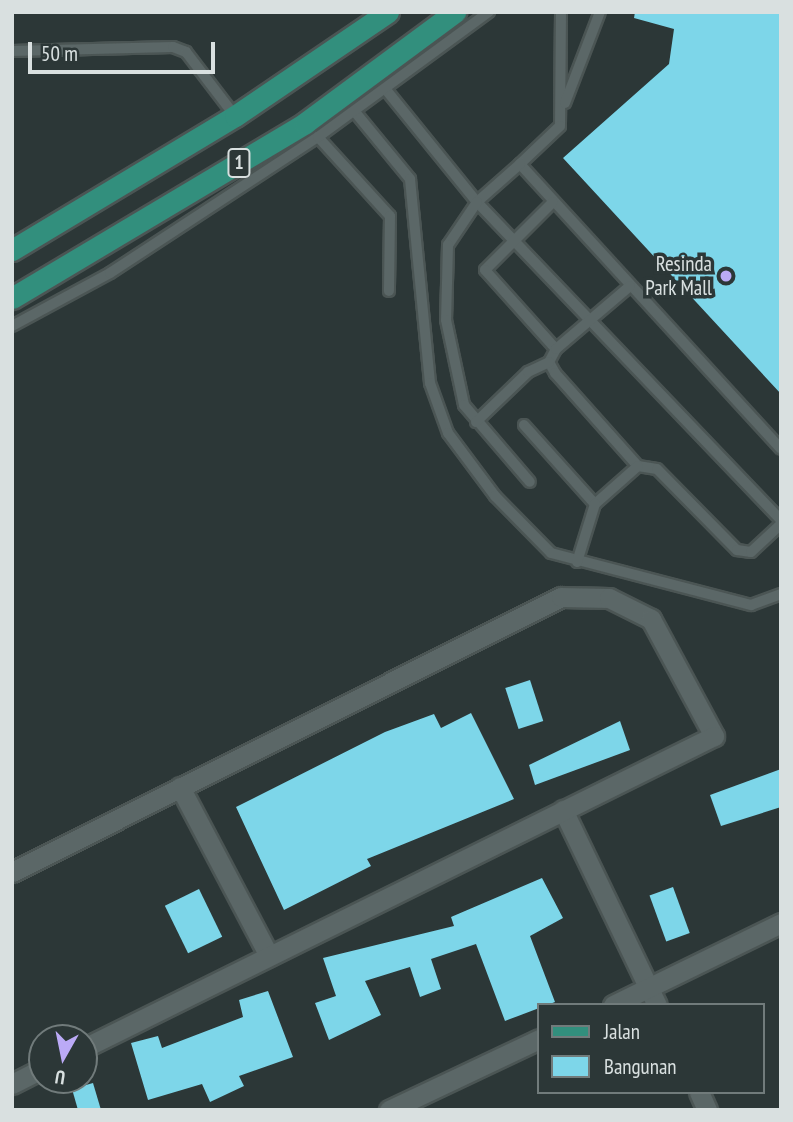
<!DOCTYPE html>
<html>
<head>
<meta charset="utf-8">
<style>
  body { margin:0 }
  #map { position:relative; width:793px; height:1122px; overflow:hidden; background:#2c3737; font-family:"PT Sans Narrow",sans-serif }
  div>[style] { position:absolute }
  [style*='--x'] { left:calc(var(--x)*1px); top:calc(var(--y)*1px); width:calc(var(--w)*1px); rotate:calc(var(--a)*1deg) }
  .building>* { inset:0; background:#7dd6e9; transform-origin:0 0 }
  .roads { filter:drop-shadow(2px 0 #4b5554) drop-shadow(-2px 0 #4b5554) drop-shadow(0 2px #4b5554) drop-shadow(0 -2px #4b5554) }
  .lane>* { height:10px; margin:-5px; padding:0 5px; transform-origin:5px; border-radius:5px; background:#5b6767 }
  .street>* { height:19px; margin:-9.5px; padding:0 9.5px; transform-origin:9.5px; border-radius:9.5px; background:#5b6767 }
  .primary>* { height:21px; margin:-10.5px; padding:0 10.5px; transform-origin:10.5px; border-radius:10.5px; background:#328f7d }
  .dots>* { width:19px; height:19px; translate:-50% -50%; box-sizing:border-box; border:4px solid #2c3737; border-radius:50% }
  span { translate:-50% -50%; white-space:nowrap; text-align:center; line-height:1.15; -webkit-text-stroke:7px #2c3737; paint-order:stroke }
  .shield-label span { padding:2px 5px; background:#2c3737; border:2px solid; border-radius:5px; -webkit-text-stroke-width:0 }
  .shield-label { font-size:19px; color:#d9e0e0; font-weight:700 }
  .poi-label { font-size:21px; color:#d9e0e0 }
  .right { translate:-100% -50%; text-align:right }
  .frame { position:absolute; inset:0; border:14px solid #d9e0e0; pointer-events:none }
  .legend { position:absolute; left:537px; top:1003px; width:228px; height:91px; box-sizing:border-box; background:#2c3737; border:2px solid #717b7b; margin:0; padding:9px 12px; list-style:none; font-size:21px; color:#d9e0e0 }
  .legend li { display:flex; align-items:center; gap:14px; height:35px }
  .legend b { width:35px; border:2px solid #717b7b }
  .north { position:absolute; left:28px; top:1024px; width:70px; height:70px; box-sizing:border-box; background:#2c3737; border:2px solid #717b7b; border-radius:50%; rotate:189deg; font-size:19px; font-weight:700; line-height:28px; text-align:center; color:#d9e0e0 }
  .north::after { content:''; display:block; margin:auto; width:24px; height:32px; background:#bbaaf6; clip-path:polygon(50% 0,100% 100%,50% 72%,0 100%) }
  .scale { position:absolute; left:28px; top:42px; width:187px; height:32px; box-sizing:border-box; border:4px solid #d9e0e0; border-top:0; padding-left:9px; font-size:21px; line-height:24px; white-space:nowrap; color:#d9e0e0; -webkit-text-stroke:5px #2c3737; paint-order:stroke }
</style>
</head>
<body>
<div id="map">
  <div class="building">
    <i style="clip-path:polygon(635px 12px,781px 12px,781px 394px,563px 158px,669px 64px,674px 29px,634px 18px)"></i>
    <i style="left:530px;top:680px;width:43px;height:26px;rotate:72deg"></i>
    <i style="clip-path:polygon(471px 713px,514px 799px,367px 859px,371px 866px,284px 910px,236px 807px,385px 732px,434px 714px,441px 728px)"></i>
    <i style="clip-path:polygon(620px 721px,630px 750px,535px 785px,529px 765px)"></i>
    <i style="clip-path:polygon(781px 769px,781px 807px,721px 826px,710px 795px)"></i>
    <i style="clip-path:polygon(542px 878px,563px 918px,530px 936px,555px 1002px,505px 1021px,476px 944px,431px 959px,441px 989px,420px 997px,410px 967px,365px 981px,381px 1015px,329px 1040px,315px 1003px,336px 996px,323px 958px,454px 926px,451px 917px)"></i>
    <i style="left:673px;top:887px;width:49px;height:25px;rotate:70deg"></i>
    <i style="left:199px;top:889px;width:53px;height:38px;rotate:64deg"></i>
    <i style="clip-path:polygon(268px 991px,293px 1057px,239px 1076px,244px 1086px,210px 1102px,202px 1084px,148px 1100px,131px 1043px,158px 1036px,162px 1048px,243px 1017px,239px 1000px)"></i>
    <i style="clip-path:polygon(93px 1083px,101px 1110px,78px 1110px,72px 1089px)"></i>
  </div>
  <div class="roads">
    <div class="lane">
      <i style="--x:561;--y:12;--w:114;--a:90.5"></i>
      <i style="--x:560;--y:126;--w:55;--a:136.5"></i>
      <i style="--x:520;--y:164;--w:386;--a:47.5"></i>
      <i style="--x:12;--y:51;--w:161;--a:-1.4"></i>
      <i style="--x:173;--y:47;--w:14;--a:21"></i>
      <i style="--x:186;--y:52;--w:81;--a:52.6"></i>
      <i style="--x:387;--y:91;--w:143;--a:51"></i>
      <i style="--x:477;--y:202;--w:440;--a:46.3"></i>
      <i style="--x:565;--y:103;--w:97;--a:-69"></i>
      <i style="--x:355;--y:112;--w:87;--a:50.6"></i>
      <i style="--x:410;--y:179;--w:205;--a:84.4"></i>
      <i style="--x:430;--y:383;--w:53;--a:70.2"></i>
      <i style="--x:448;--y:433;--w:79;--a:53.3"></i>
      <i style="--x:495;--y:496;--w:80;--a:45.5"></i>
      <i style="--x:551;--y:553;--w:207;--a:14.6"></i>
      <i style="--x:751;--y:605;--w:32;--a:-20"></i>
      <i style="--x:318;--y:137;--w:107;--a:47.7"></i>
      <i style="--x:390;--y:216;--w:75;--a:90.8"></i>
      <i style="--x:520;--y:164;--w:57;--a:138.5"></i>
      <i style="--x:477;--y:202;--w:52;--a:124"></i>
      <i style="--x:448;--y:245;--w:75;--a:91.5"></i>
      <i style="--x:446;--y:320;--w:87;--a:78"></i>
      <i style="--x:464;--y:405;--w:101;--a:49.4"></i>
      <i style="--x:553;--y:202;--w:96;--a:135"></i>
      <i style="--x:485;--y:270;--w:106;--a:48.1"></i>
      <i style="--x:556;--y:349;--w:15;--a:118"></i>
      <i style="--x:549;--y:362;--w:13;--a:61"></i>
      <i style="--x:555;--y:373;--w:125;--a:48.3"></i>
      <i style="--x:638;--y:466;--w:19;--a:9"></i>
      <i style="--x:657;--y:469;--w:114;--a:45.4"></i>
      <i style="--x:737;--y:550;--w:14;--a:8"></i>
      <i style="--x:751;--y:552;--w:41;--a:-43"></i>
      <i style="--x:12;--y:326;--w:111;--a:-28.4"></i>
      <i style="--x:110;--y:273;--w:249;--a:-33.2"></i>
      <i style="--x:318;--y:137;--w:212;--a:-36.2"></i>
      <i style="--x:556;--y:349;--w:97;--a:-40.4"></i>
      <i style="--x:476;--y:422;--w:72;--a:-43.9"></i>
      <i style="--x:528;--y:372;--w:23;--a:-25"></i>
      <i style="--x:524;--y:425;--w:106;--a:48.1"></i>
      <i style="--x:595;--y:504;--w:57;--a:-41.5"></i>
      <i style="--x:577;--y:562;--w:61;--a:-72.8"></i>
    </div>
    <div class="street">
      <i style="--x:180;--y:787;--w:191;--a:62.2"></i>
      <i style="--x:563;--y:810;--w:216;--a:64.3"></i>
      <i style="--x:12;--y:872;--w:614;--a:-26.61"></i>
      <i style="--x:561;--y:597;--w:48;--a:1.2"></i>
      <i style="--x:609;--y:598;--w:47;--a:26.6"></i>
      <i style="--x:651;--y:619;--w:133;--a:61.7"></i>
      <i style="--x:714;--y:736;--w:703;--a:153.65"></i>
      <i style="--x:613;--y:1005;--w:187;--a:-26"></i>
      <i style="--x:12;--y:1084;--w:34;--a:-27"></i>
      <i style="--x:699;--y:1092;--w:20;--a:66"></i>
      <i style="--x:389;--y:1110;--w:166;--a:-25.3"></i>
    </div>
    <div class="primary">
      <i style="--x:12;--y:250;--w:260;--a:-31"></i>
      <i style="--x:235;--y:116;--w:185;--a:-34.2"></i>
      <i style="--x:12;--y:298;--w:341;--a:-30.8"></i>
      <i style="--x:305;--y:123;--w:187;--a:-36.5"></i>
    </div>
  </div>
  <div class="dots">
    <i style="left:726px;top:276px;background:#bbaaf6"></i>
  </div>
  <div class="shield-label">
    <span style="left:239px;top:163px">1</span>
  </div>
  <div class="poi-label">
    <span class="right" style="left:712px;top:276px">Resinda<br>Park Mall</span>
  </div>
  <div class="frame"></div>
  <ul class="legend">
  <li><b style="height:9px;background:#328f7d"></b>Jalan</li>
  <li><b style="height:19px;background:#7dd6e9"></b>Bangunan</li>
  </ul>
  <div class="north">U</div>
  <div class="scale">50 m</div>
</div>
</body>
</html>
